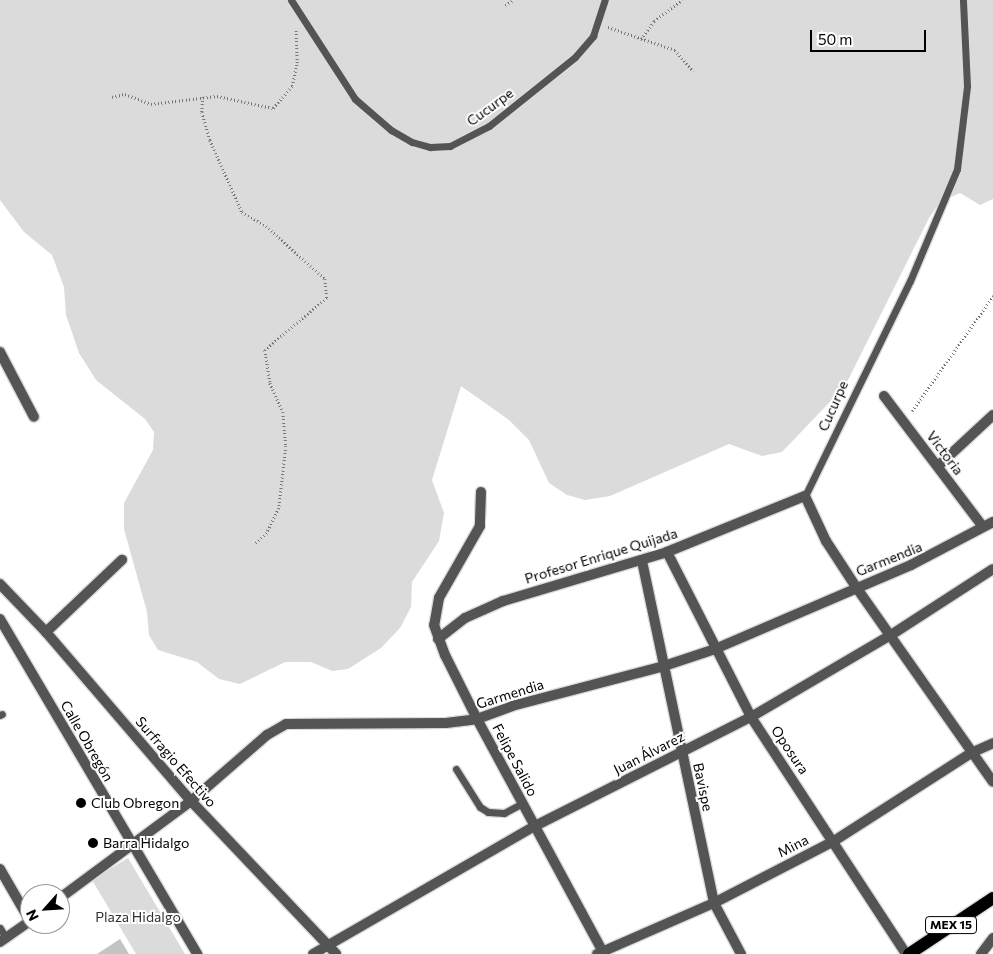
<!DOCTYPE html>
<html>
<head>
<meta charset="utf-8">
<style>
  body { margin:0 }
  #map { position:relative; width:993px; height:954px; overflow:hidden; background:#fff; font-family:Commissioner,sans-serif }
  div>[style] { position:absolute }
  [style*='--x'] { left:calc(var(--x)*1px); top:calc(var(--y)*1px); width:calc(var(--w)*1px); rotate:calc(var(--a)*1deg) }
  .green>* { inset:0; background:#dbdbdb }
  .building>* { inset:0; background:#c4c4c4 }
  .path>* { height:2.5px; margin-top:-1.25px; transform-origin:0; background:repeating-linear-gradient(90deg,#767676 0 1px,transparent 0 3.5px) }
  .roads { filter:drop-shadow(1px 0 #dbdbdb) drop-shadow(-1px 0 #dbdbdb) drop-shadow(0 1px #dbdbdb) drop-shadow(0 -1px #dbdbdb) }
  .service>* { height:7px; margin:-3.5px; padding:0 3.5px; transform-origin:3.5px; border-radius:3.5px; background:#545454 }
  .minor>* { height:10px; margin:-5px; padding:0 5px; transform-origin:5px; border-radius:5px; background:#545454 }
  .primary>* { height:12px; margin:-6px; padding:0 6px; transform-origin:6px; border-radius:6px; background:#000 }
  .dots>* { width:14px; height:14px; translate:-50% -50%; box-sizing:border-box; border:2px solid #fff; border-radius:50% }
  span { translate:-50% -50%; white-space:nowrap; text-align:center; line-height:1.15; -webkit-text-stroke:4px #fff; paint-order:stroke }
  .shield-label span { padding:1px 4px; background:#fff; border:1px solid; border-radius:4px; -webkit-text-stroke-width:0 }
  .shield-label { font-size:12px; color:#000; font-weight:700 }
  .street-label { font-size:14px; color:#000 }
  .poi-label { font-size:14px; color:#000 }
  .left { translate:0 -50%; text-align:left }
  .park-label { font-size:14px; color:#323232 }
  .north { position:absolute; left:20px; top:884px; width:50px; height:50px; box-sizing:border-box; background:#fff; border:1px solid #999; border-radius:50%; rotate:244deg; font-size:14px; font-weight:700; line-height:20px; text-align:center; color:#000 }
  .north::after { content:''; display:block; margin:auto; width:18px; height:22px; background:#000; clip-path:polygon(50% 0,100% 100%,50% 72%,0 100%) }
  .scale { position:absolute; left:810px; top:30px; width:116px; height:22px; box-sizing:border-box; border:2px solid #000; border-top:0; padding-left:6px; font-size:15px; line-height:18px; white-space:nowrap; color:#000; -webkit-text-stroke:4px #fff; paint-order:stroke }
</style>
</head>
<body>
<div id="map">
  <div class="green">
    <i style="clip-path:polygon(0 0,993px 0,993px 199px,980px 205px,960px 193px,940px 202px,929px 218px,845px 386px,782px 452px,762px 456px,729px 444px,610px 496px,585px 500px,567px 495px,549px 483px,529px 440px,509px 420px,461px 386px,432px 480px,444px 513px,439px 541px,412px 582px,411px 607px,400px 628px,381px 648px,348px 669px,332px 671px,311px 662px,285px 662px,240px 684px,219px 679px,197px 662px,158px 650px,149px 635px,147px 612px,124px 529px,124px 503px,153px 450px,154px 432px,145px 419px,96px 380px,79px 353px,66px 315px,64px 287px,52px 255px,24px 232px,0 200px)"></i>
    <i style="clip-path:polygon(128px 858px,185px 954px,136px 954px,92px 880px)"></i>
  </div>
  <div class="building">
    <i style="clip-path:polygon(120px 939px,129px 954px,97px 954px)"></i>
  </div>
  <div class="path">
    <i style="--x:505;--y:5;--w:9;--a:-32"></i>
    <i style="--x:608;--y:27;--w:71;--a:18.9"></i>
    <i style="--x:675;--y:50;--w:28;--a:49"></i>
    <i style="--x:641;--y:39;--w:22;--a:-54"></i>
    <i style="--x:654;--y:21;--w:35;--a:-37"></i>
    <i style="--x:112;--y:97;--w:13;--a:-13"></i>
    <i style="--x:125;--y:94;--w:28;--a:21"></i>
    <i style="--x:151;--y:104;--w:66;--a:-6.9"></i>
    <i style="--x:217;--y:96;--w:57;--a:12.1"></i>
    <i style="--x:273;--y:108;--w:29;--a:-49"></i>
    <i style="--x:292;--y:86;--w:24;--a:-78"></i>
    <i style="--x:297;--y:63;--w:34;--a:-92"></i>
    <i style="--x:203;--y:97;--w:15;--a:94"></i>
    <i style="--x:202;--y:112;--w:29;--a:74"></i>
    <i style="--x:210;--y:140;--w:79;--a:66"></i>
    <i style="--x:242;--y:212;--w:28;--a:30"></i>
    <i style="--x:266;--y:226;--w:79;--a:41.9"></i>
    <i style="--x:325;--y:279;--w:19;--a:84"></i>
    <i style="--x:327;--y:298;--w:81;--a:140"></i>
    <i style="--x:265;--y:350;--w:33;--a:81"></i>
    <i style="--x:270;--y:383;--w:32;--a:66"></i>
    <i style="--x:283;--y:412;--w:34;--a:85"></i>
    <i style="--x:286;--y:446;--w:62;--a:96.4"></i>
    <i style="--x:279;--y:508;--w:28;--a:116"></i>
    <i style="--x:267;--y:533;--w:16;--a:137"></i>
    <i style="--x:912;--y:411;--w:141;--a:-54.8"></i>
  </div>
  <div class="roads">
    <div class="service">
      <i style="--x:291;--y:0;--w:118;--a:57.1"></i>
      <i style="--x:355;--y:99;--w:48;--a:40.7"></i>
      <i style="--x:391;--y:130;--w:24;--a:30"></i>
      <i style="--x:412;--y:142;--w:19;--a:16"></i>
      <i style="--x:430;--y:147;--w:20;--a:-3"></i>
      <i style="--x:450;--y:146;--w:44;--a:-27.1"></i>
      <i style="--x:489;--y:126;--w:110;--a:-38.7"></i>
      <i style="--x:575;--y:57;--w:28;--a:-49"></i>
      <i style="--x:593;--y:36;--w:38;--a:-72"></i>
      <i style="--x:805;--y:496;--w:239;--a:-64"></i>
      <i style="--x:910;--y:281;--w:121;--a:-67.2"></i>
      <i style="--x:957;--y:169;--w:84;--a:-83.1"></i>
      <i style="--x:967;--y:86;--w:86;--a:-92.7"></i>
      <i style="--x:0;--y:715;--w:2;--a:-27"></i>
      <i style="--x:456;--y:769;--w:45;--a:57.7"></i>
      <i style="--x:480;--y:807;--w:9;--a:32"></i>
      <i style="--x:488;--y:812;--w:16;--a:4"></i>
      <i style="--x:504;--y:813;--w:21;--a:-28"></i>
      <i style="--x:0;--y:928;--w:12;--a:59"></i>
    </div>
    <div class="minor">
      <i style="--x:0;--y:352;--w:73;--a:62.4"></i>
      <i style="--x:884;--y:396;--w:164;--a:52.9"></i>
      <i style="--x:938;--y:466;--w:75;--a:-42.8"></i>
      <i style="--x:481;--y:492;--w:34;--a:92"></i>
      <i style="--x:480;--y:526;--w:83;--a:119.7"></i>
      <i style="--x:439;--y:598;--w:27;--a:100"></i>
      <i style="--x:434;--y:625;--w:32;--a:70"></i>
      <i style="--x:445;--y:655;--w:72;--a:63.4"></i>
      <i style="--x:477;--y:719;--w:267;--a:61.6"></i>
      <i style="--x:667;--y:552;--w:185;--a:63"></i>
      <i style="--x:751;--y:717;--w:283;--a:56.8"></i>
      <i style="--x:642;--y:561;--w:349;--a:78.1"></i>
      <i style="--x:714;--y:903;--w:58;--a:62.1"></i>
      <i style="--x:0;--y:584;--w:66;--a:46.2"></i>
      <i style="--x:46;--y:632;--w:223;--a:49.4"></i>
      <i style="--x:191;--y:801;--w:211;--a:46.5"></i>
      <i style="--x:0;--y:619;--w:389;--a:59.5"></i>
      <i style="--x:46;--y:632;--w:105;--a:-43.5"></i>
      <i style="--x:438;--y:639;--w:34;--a:-38"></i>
      <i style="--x:465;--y:618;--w:42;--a:-24.1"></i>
      <i style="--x:503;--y:601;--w:171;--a:-16.6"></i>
      <i style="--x:667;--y:552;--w:149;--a:-22.1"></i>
      <i style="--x:805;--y:496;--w:50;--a:65"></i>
      <i style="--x:826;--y:541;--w:55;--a:56.9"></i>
      <i style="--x:856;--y:587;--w:238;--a:54.9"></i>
      <i style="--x:0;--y:869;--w:60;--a:60"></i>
      <i style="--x:60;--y:898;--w:163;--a:-36.5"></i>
      <i style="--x:191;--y:801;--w:101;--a:-41"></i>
      <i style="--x:267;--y:735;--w:22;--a:-30"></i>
      <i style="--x:286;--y:724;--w:160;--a:-0.4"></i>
      <i style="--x:446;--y:723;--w:31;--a:-7"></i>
      <i style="--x:477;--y:719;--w:37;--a:-20"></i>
      <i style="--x:512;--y:706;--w:157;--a:-14.7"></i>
      <i style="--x:664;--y:666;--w:54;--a:-18.4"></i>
      <i style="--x:715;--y:649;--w:213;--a:-23.2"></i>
      <i style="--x:911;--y:565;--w:93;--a:-27.7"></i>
      <i style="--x:0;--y:942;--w:37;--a:-35"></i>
      <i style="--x:313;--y:954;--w:256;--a:-30"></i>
      <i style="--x:535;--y:826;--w:242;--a:-26.8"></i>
      <i style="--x:751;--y:717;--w:162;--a:-30.4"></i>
      <i style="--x:891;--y:635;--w:121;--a:-32.9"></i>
      <i style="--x:597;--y:954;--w:128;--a:-23.6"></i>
      <i style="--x:714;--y:903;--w:135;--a:-27.3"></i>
      <i style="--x:834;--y:841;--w:163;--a:-32.7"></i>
      <i style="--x:971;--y:753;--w:24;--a:-24"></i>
      <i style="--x:981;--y:954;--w:20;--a:-53"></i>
    </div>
    <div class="primary">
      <i style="--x:909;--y:954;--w:101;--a:-33.7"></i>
    </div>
  </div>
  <div class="dots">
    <i style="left:81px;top:803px;background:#000"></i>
    <i style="left:93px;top:843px;background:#000"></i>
  </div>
  <div class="shield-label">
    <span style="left:951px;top:925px">MEX 15</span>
  </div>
  <div class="street-label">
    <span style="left:490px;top:107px;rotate:-36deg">Cucurpe</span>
    <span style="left:833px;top:406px;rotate:-66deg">Cucurpe</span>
    <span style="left:945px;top:453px;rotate:53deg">Victoria</span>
    <span style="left:601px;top:556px;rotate:-17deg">Profesor Enrique Quijada</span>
    <span style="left:889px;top:559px;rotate:-22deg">Garmendia</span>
    <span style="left:510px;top:694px;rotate:-17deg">Garmendia</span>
    <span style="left:87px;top:741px;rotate:60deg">Calle Obregón</span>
    <span style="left:790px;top:750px;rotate:56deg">Oposura</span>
    <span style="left:649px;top:753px;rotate:-27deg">Juan Álvarez</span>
    <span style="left:515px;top:760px;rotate:62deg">Felipe Salido</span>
    <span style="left:176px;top:762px;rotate:49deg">Surfragio Efectivo</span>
    <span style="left:703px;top:787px;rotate:78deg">Bavispe</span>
    <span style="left:793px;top:846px;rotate:-27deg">Mina</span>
  </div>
  <div class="poi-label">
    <span class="left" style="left:91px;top:803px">Club Obregon</span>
    <span class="left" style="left:103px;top:843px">Barra Hidalgo</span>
  </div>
  <div class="park-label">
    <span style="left:138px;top:917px">Plaza Hidalgo</span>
  </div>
  <div class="north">N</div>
  <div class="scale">50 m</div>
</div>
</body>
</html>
